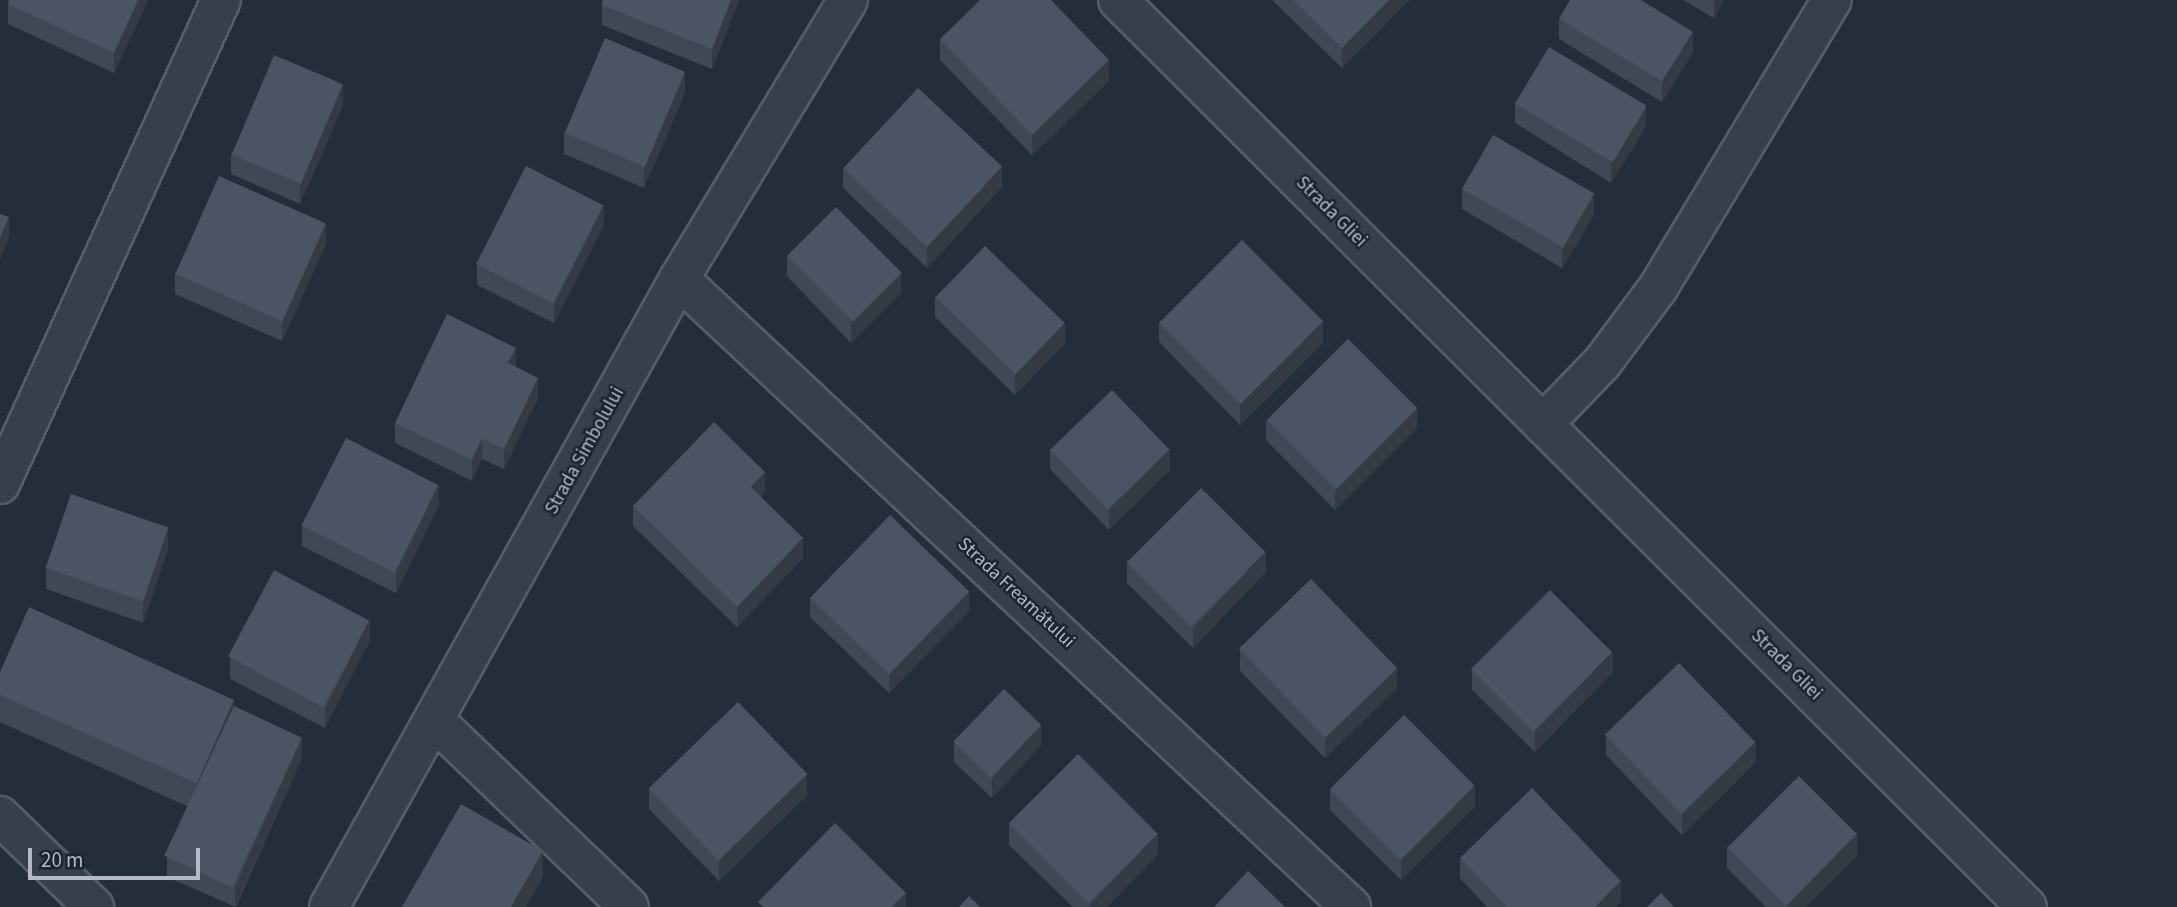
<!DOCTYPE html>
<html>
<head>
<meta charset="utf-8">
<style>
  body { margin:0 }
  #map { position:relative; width:2177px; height:907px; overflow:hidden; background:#242d3a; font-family:"Source Sans 3",sans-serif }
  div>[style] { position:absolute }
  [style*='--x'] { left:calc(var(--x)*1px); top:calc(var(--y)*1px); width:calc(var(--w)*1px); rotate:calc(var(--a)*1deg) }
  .roads { filter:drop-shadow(2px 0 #555d68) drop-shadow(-2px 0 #555d68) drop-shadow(0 2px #555d68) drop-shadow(0 -2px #555d68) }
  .minor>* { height:38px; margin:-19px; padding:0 19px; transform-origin:19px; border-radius:19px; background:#373f4b }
  .wall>* { inset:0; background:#404855 }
  .shaded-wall>* { inset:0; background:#343b45 }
  .building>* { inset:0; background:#4a5463; transform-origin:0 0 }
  span { translate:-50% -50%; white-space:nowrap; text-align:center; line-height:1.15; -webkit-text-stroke:5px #1c242f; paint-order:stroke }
  .street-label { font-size:19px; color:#b3bac6 }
  .scale { position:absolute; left:28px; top:848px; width:172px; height:32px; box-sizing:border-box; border:4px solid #b3bac6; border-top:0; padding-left:9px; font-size:21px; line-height:24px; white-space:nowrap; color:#b3bac6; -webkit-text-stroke:5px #1c242f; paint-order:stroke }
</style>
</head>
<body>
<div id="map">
  <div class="roads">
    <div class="minor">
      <i style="--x:1118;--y:0;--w:1284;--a:44.94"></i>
      <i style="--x:679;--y:279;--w:920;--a:43.06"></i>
      <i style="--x:1543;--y:424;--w:85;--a:-46"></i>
      <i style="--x:1602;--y:363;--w:94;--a:-53.3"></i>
      <i style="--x:1658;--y:288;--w:336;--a:-58.9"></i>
      <i style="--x:0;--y:484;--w:532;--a:-65.46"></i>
      <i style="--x:436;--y:722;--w:267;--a:43.8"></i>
      <i style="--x:0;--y:816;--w:131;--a:44.1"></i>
      <i style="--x:329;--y:907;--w:719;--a:-60.87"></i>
      <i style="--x:679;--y:279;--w:326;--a:-58.8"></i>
    </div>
  </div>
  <div class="wall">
    <i style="clip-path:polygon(148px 0,114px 73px,8px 24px,8px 4px)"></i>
    <i style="clip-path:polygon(603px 0,739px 0,712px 69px,602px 25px,602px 5px)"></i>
    <i style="clip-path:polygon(1272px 0,1409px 0,1342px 68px)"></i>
    <i style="clip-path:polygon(1683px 0,1724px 0,1714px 18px)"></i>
    <i style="clip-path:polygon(1559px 19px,1693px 52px,1662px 102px,1559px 39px)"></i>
    <i style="clip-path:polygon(940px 39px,1109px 81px,1032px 155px,940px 60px)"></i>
    <i style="clip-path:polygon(685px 93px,644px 188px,564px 154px,564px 133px)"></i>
    <i style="clip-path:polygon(1515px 103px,1646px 126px,1611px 183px,1515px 123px)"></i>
    <i style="clip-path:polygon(343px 105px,300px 204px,231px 174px,231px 154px)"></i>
    <i style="clip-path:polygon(843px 168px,1002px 187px,927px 268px,843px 188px)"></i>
    <i style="clip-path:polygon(1462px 189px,1594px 215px,1562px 268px,1462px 209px)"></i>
    <i style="clip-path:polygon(604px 225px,554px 323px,477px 285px,477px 264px)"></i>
    <i style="clip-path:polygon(326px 244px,282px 341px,175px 294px,175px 273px)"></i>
    <i style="clip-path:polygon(787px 256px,901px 293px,851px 343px,787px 276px)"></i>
    <i style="clip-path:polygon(935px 297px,1065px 343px,1015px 395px,935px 317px)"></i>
    <i style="clip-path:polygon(1159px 322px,1323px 343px,1240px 425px,1159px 342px)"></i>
    <i style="clip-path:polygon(516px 367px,538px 398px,504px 469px,482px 459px,472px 481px,395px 443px,395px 423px)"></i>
    <i style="clip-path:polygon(1266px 420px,1417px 428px,1335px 510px,1266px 440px)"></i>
    <i style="clip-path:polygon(1050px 449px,1170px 470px,1109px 530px,1050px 469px)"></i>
    <i style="clip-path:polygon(765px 492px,761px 497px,803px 558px,737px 627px,633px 526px,633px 506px)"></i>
    <i style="clip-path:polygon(439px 505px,396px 593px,302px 546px,302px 526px)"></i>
    <i style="clip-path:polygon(168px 549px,143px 623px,46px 589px,46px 568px)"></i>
    <i style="clip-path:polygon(1127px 563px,1266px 572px,1193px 648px,1127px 583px)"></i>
    <i style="clip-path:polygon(810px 597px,969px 611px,889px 693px,810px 617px)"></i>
    <i style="clip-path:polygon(370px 640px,325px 728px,230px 679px,230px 658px)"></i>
    <i style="clip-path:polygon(1240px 650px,1397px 688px,1325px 758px,1240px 671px)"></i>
    <i style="clip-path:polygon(1472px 670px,1613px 672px,1535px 752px,1472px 690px)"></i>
    <i style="clip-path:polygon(0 672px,302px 758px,236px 907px,167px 877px,167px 857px,189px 807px,0 722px)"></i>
    <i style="clip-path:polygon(1606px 735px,1756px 762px,1682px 835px,1606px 755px)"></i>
    <i style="clip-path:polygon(954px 742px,1041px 745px,992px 798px,954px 762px)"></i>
    <i style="clip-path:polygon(649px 788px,807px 795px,719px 881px,649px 809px)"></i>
    <i style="clip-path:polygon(1330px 789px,1475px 806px,1401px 880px,1330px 810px)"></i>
    <i style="clip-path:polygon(1009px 824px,1158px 854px,1107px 907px,1073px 907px,1009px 845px)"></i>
    <i style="clip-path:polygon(1727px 847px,1857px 855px,1805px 907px,1766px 907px,1727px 868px)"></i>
    <i style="clip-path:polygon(1460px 858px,1621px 902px,1616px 907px,1487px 907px,1460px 878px)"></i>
  </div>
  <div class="shaded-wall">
    <i style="clip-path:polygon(138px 0,148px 0,114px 73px,114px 53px)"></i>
    <i style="clip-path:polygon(731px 0,739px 0,712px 69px,712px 49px)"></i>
    <i style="clip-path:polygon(1389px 0,1409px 0,1342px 68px,1342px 48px)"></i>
    <i style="clip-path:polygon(1714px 0,1724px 0,1714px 18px)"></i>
    <i style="clip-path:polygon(1693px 32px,1693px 52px,1662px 102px,1662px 81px)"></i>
    <i style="clip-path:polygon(1109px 60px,1109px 81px,1032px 155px,1032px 135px)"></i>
    <i style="clip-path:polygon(685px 72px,685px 93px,644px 188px,644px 168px)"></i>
    <i style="clip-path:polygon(343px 85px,343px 105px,300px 204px,300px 184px)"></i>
    <i style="clip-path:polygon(1646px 106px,1646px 126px,1611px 183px,1611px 163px)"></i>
    <i style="clip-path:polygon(1002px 167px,1002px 187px,927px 268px,927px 247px)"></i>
    <i style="clip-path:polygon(1594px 194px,1594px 215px,1562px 268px,1562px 247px)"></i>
    <i style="clip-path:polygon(604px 205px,604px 225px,554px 323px,554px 303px)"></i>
    <i style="clip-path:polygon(9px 217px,9px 238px,0 259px,0 238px)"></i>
    <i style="clip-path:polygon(326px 224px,326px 244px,282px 341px,282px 321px)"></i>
    <i style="clip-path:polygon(901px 273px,901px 293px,851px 343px,851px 322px)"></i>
    <i style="clip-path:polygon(1323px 322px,1323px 343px,1240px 425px,1240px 404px)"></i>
    <i style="clip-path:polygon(1065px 323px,1065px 343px,1015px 395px,1015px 374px)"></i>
    <i style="clip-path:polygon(516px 348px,516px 369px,508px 363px)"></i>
    <i style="clip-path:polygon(538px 378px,538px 398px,504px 469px,504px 449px)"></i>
    <i style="clip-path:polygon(1417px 408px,1417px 428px,1335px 510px,1335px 489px)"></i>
    <i style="clip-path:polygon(482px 438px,482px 459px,472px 481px,472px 460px)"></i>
    <i style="clip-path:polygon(1170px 450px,1170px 470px,1109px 530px,1109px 509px)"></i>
    <i style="clip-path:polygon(765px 472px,765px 492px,751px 507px,751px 487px)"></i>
    <i style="clip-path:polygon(439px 485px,439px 505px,396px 593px,396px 572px)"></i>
    <i style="clip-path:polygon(168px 528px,168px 549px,143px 623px,143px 602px)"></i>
    <i style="clip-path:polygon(803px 538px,803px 558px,737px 627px,737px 607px)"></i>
    <i style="clip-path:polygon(1266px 552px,1266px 572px,1193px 648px,1193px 628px)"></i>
    <i style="clip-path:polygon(969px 591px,969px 611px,889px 693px,889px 673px)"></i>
    <i style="clip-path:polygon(370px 620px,370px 640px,325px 728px,325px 708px)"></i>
    <i style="clip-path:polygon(1613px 652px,1613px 672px,1535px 752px,1535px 731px)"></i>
    <i style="clip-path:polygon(1397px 668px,1397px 688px,1325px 758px,1325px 738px)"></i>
    <i style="clip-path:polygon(234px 700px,234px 727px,197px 811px,197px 783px)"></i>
    <i style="clip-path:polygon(1041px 725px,1041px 745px,992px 798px,992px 778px)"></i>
    <i style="clip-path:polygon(302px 737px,302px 758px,235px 907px,235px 887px)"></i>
    <i style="clip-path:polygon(1756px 742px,1756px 762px,1682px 835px,1682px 814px)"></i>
    <i style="clip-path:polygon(807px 774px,807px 795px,719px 881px,719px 861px)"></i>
    <i style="clip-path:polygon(1475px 786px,1475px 806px,1401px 880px,1401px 860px)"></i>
    <i style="clip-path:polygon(1158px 834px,1158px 854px,1107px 907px,1090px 907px,1090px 904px)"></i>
    <i style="clip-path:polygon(1857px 834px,1857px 855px,1805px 907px,1786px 907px)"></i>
    <i style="clip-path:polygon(543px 851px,543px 878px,526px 907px,511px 907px)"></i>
    <i style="clip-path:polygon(1621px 881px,1621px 902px,1616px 907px,1595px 907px)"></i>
    <i style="clip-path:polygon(906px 893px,906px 907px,892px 907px)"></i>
  </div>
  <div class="building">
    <i style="clip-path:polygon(9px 0,138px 0,114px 53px,8px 4px)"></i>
    <i style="clip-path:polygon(603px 0,731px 0,712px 49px,602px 5px)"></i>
    <i style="clip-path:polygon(980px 0,1051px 0,1109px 60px,1032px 135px,940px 39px)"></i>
    <i style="clip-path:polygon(1293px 0,1389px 0,1342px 48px)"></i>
    <i style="clip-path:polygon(1570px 0,1641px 0,1693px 32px,1662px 81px,1559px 19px)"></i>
    <i style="left:605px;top:38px;width:87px;height:103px;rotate:23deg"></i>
    <i style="left:1549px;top:47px;width:114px;height:66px;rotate:31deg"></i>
    <i style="left:274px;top:55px;width:75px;height:108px;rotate:23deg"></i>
    <i style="left:918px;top:88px;width:115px;height:110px;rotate:43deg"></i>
    <i style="left:1493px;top:135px;width:117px;height:62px;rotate:30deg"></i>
    <i style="left:526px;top:166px;width:87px;height:110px;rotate:27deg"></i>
    <i style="left:219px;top:176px;width:117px;height:107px;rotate:24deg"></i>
    <i style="left:836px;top:207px;width:93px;height:69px;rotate:45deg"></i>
    <i style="clip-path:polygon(0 214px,9px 217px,0 238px)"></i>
    <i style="left:1242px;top:240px;width:115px;height:117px;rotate:45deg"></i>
    <i style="left:985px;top:246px;width:111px;height:71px;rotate:44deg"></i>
    <i style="clip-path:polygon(447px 314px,516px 348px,508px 363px,538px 378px,504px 449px,482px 438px,472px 460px,395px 423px)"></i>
    <i style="left:1348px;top:339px;width:98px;height:115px;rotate:45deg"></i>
    <i style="left:1112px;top:390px;width:83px;height:86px;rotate:46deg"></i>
    <i style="clip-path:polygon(714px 422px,765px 472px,751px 487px,803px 538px,737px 607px,633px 506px)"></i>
    <i style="left:346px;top:438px;width:104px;height:98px;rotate:27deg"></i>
    <i style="left:1201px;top:488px;width:91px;height:105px;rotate:45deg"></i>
    <i style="left:71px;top:494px;width:103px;height:78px;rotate:19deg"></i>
    <i style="left:890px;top:515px;width:110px;height:115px;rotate:44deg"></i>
    <i style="left:274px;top:570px;width:108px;height:98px;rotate:28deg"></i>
    <i style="left:1311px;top:579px;width:124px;height:100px;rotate:46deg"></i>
    <i style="left:1550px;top:590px;width:88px;height:112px;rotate:45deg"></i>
    <i style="clip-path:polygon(29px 607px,234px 700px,197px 783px,0 695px,0 672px)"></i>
    <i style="left:1679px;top:663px;width:110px;height:103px;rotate:46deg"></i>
    <i style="left:1004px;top:689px;width:52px;height:73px;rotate:44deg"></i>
    <i style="left:738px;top:702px;width:100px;height:124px;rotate:46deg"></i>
    <i style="left:234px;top:706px;width:75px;height:165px;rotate:25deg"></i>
    <i style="left:1404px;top:715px;width:100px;height:105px;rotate:45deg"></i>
    <i style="left:1078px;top:754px;width:113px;height:98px;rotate:45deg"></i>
    <i style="left:1799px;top:776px;width:82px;height:101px;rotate:45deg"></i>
    <i style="clip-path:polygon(1532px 788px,1621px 881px,1595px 907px,1507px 907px,1460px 858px)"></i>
    <i style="clip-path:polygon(461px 804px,543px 851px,511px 907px,402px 907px)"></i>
    <i style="clip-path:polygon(835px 823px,906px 893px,892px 907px,763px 907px,758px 902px)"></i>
    <i style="clip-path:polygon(1248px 871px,1285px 907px,1214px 907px)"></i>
    <i style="clip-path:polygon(1661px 893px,1674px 907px,1647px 907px)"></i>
    <i style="clip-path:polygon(969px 896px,980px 907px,959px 907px)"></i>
  </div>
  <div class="street-label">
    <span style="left:1331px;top:212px;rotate:45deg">Strada Gliei</span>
    <span style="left:585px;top:451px;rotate:-61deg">Strada Simbolului</span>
    <span style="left:1016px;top:593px;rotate:43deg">Strada Freamătului</span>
    <span style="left:1786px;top:665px;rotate:45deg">Strada Gliei</span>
  </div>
  <div class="scale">20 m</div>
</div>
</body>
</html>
